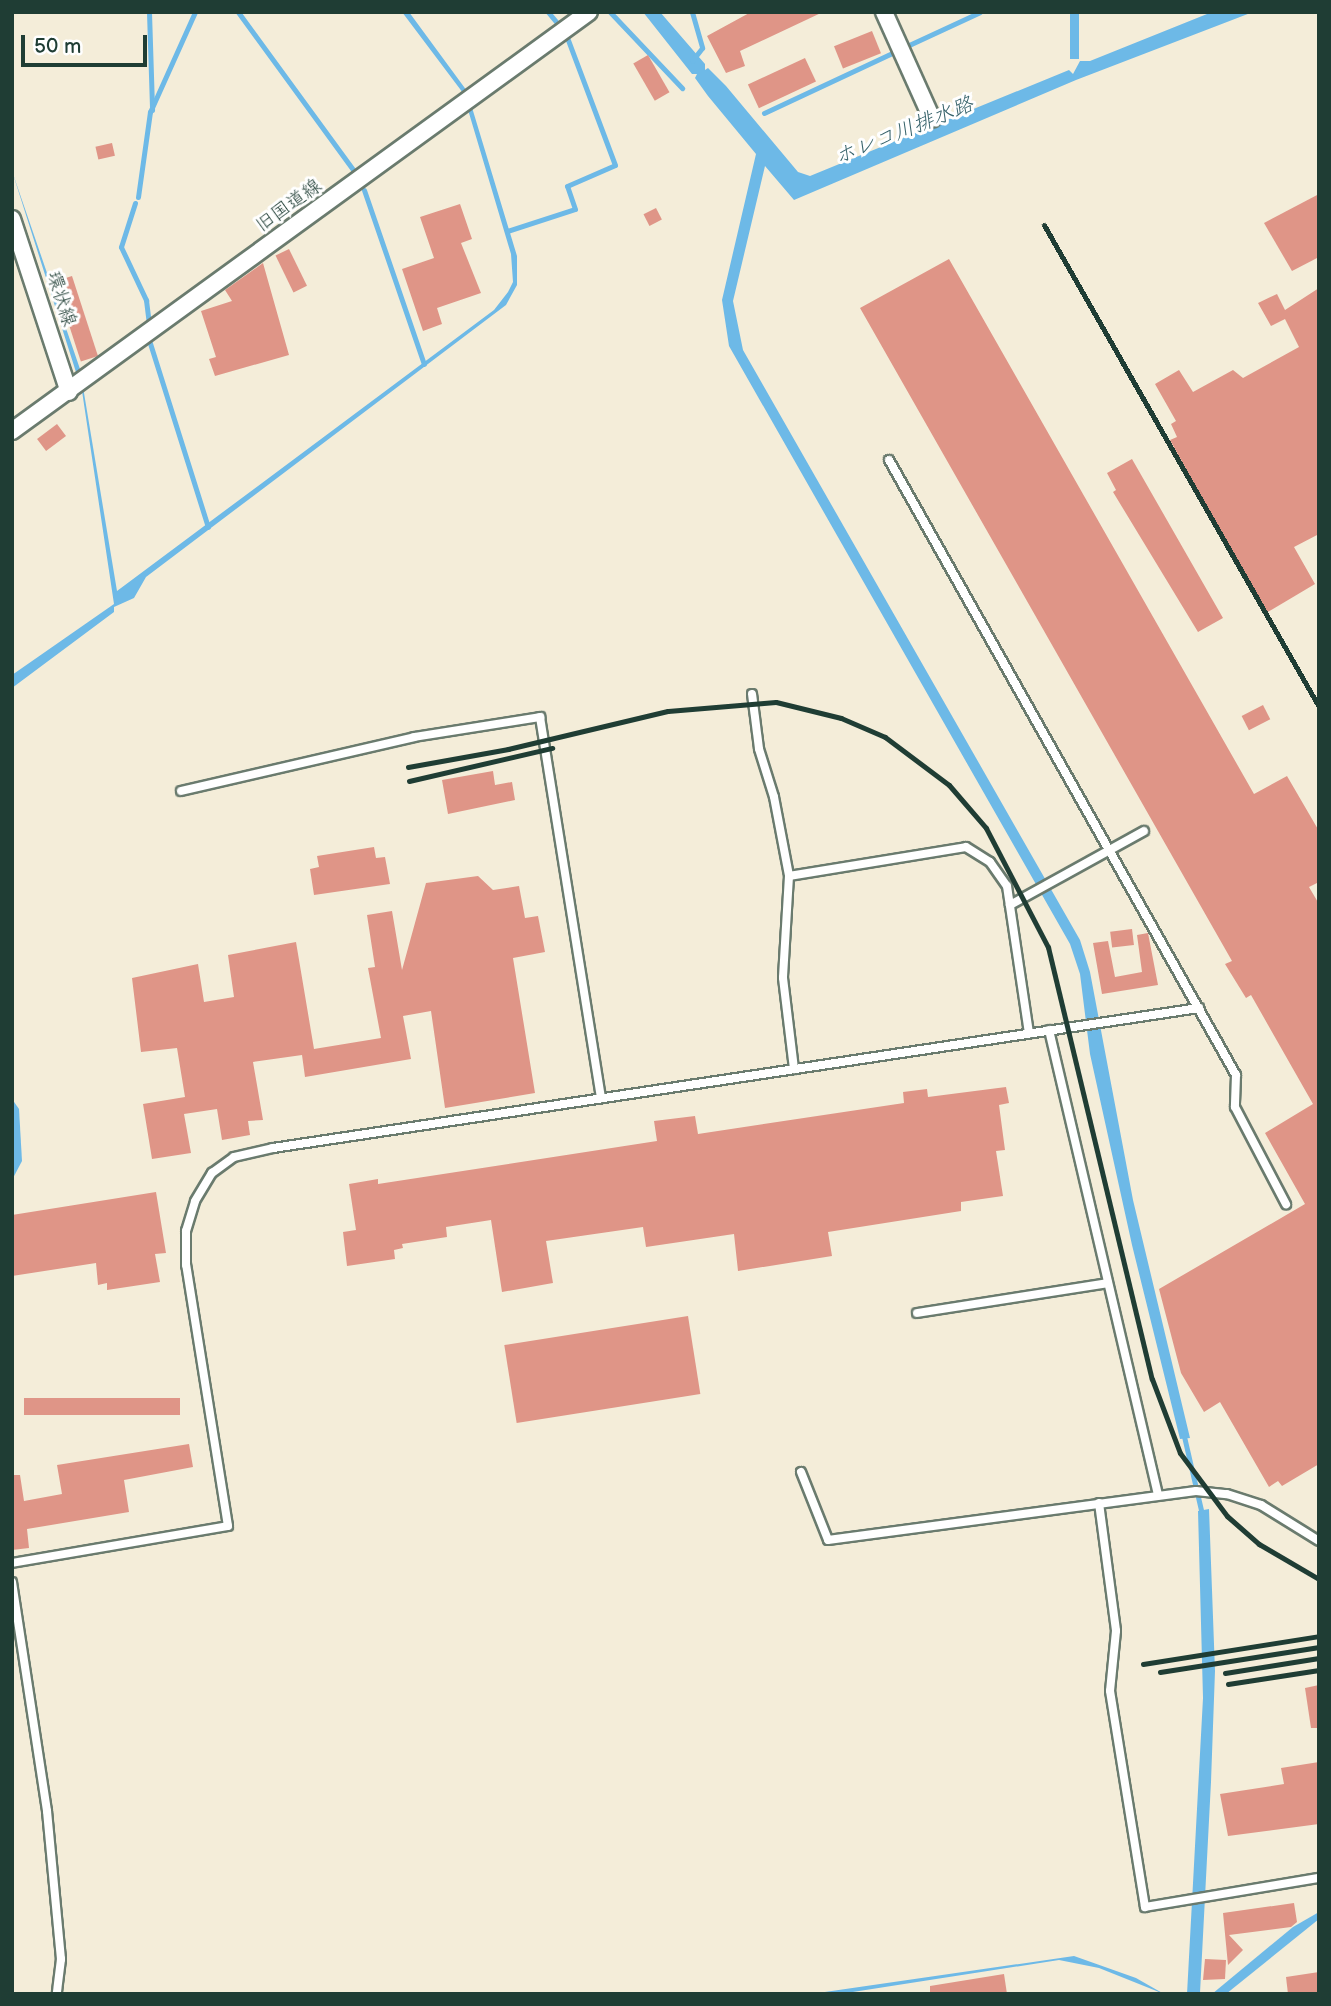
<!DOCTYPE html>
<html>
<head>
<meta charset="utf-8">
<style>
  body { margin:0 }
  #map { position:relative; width:1331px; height:2006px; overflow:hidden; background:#f4edd9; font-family:"Balsamiq Sans","Klee One",sans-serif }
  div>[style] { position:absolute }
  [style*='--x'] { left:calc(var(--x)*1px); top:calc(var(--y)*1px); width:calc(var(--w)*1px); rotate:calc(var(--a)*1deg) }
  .water>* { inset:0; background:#6db9e7; transform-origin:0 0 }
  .stream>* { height:5px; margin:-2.5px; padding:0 2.5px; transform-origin:2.5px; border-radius:2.5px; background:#6db9e7 }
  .building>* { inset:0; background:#df9587; transform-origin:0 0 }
  .roads { filter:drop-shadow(2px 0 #6a7b6e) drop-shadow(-2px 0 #6a7b6e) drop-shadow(0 2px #6a7b6e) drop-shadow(0 -2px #6a7b6e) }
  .service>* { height:8px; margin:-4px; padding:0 4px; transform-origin:4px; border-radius:4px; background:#fff }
  .minor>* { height:16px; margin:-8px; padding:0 8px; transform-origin:8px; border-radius:8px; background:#fff }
  .rail>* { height:5px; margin:-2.5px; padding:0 2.5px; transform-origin:2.5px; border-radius:2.5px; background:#1f3d34 }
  span { translate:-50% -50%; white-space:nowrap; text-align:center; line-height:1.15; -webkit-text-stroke:6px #fff; paint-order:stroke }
  .street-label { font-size:19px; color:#1f3d34 }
  .water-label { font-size:21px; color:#36626a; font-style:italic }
  .frame { position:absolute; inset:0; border:14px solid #1f3d34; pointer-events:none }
  .scale { position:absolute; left:21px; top:35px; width:126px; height:32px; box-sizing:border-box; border:4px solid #1f3d34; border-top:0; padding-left:9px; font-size:21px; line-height:24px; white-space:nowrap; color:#1f3d34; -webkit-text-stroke:5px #fff; paint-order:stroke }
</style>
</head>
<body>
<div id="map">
  <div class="water">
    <i style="clip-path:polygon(402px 12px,409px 12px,467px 91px,517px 256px,517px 285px,506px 305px,146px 577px,134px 598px,114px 607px,114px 612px,12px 688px,12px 675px,114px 604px,82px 391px,12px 171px,80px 369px,117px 591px,494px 310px,508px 292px,513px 282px,511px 254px,463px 93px)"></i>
    <i style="clip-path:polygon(643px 12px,660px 12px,705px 64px,705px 70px,708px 68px,726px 86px,798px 172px,810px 176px,1069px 70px,1073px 74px,1080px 61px,1090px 61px,1212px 12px,1253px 12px,1076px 80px,794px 200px,765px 166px,733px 301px,743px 350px,1080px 940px,1090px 972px,1133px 1200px,1190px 1438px,1180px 1439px,1132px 1245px,1090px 1054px,1080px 974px,1070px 944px,729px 346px,722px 300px,756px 154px,708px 96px,695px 78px,697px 74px,692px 74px)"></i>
    <i style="left:1070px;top:12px;width:9px;height:47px"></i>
    <i style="clip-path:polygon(12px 1099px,19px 1109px,22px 1161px,12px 1180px)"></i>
    <i style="clip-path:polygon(1209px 1509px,1215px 1671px,1211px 1782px,1200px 1993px,1187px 1994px,1203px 1698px,1198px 1511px)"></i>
    <i style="clip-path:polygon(1319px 1912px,1319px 1919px,1226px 1994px,1212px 1994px,1293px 1927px)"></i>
    <i style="clip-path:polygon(1074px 1956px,1136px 1978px,1164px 1994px,1099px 1968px,1059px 1960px,840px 1994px,811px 1994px)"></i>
  </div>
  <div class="stream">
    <i style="--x:149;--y:12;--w:98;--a:88.2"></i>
    <i style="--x:238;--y:12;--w:200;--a:53.9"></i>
    <i style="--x:548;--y:12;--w:17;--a:50"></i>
    <i style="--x:610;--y:12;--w:105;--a:46.5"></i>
    <i style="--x:692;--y:12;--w:37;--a:74"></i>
    <i style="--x:702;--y:48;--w:16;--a:128"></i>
    <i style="--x:909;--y:45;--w:78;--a:-24.9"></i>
    <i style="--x:764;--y:113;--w:141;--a:-25.1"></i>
    <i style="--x:364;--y:190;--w:184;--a:71"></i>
    <i style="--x:138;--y:197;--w:86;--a:-82"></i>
    <i style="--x:150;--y:112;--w:110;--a:-65.8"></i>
    <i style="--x:135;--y:203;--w:46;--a:107.7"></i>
    <i style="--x:121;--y:247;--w:59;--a:64.7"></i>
    <i style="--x:146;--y:300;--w:25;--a:83"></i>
    <i style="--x:507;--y:231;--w:71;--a:-17.9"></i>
    <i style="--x:575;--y:209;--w:24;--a:-109"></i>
    <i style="--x:567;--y:186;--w:52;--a:-23.6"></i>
    <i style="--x:615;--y:165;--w:134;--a:-110.6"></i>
    <i style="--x:149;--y:340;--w:196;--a:72.5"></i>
    <i style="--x:1183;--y:1432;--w:84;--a:77"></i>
  </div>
  <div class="building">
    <i style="clip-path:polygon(751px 12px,823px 12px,740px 51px,745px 66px,726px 73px,707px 36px)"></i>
    <i style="left:872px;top:31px;width:24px;height:41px;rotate:68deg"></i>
    <i style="left:648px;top:55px;width:43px;height:17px;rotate:60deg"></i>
    <i style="left:805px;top:58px;width:26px;height:63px;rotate:65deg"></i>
    <i style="left:112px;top:143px;width:13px;height:17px;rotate:77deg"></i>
    <i style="clip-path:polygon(1319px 194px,1319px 257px,1292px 271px,1264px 223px)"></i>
    <i style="clip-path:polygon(460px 204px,472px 239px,461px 243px,481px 293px,437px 308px,442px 324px,423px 331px,402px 269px,434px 258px,420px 217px)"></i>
    <i style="left:656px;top:208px;width:13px;height:14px;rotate:63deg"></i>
    <i style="left:289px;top:249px;width:41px;height:15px;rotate:64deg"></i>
    <i style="clip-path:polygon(949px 259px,1254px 794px,1287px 776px,1319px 831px,1319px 882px,1309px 887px,1319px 904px,1319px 1464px,1282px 1486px,1278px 1481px,1269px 1487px,1220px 1402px,1204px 1412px,1181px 1373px,1159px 1289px,1305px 1204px,1265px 1133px,1313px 1104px,1251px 995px,1246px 998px,1225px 964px,1232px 961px,860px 308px)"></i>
    <i style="clip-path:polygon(263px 263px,289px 355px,215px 376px,209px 359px,216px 357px,201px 311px,232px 301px,225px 290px)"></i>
    <i style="left:72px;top:276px;width:84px;height:18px;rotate:72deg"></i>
    <i style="clip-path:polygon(1319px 288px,1319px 534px,1294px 547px,1315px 584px,1266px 613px,1170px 440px,1177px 437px,1171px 424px,1176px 421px,1155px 384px,1179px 370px,1193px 392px,1233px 370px,1243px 378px,1299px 347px,1285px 319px,1271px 326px,1258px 303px,1277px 294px,1285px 310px)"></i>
    <i style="left:57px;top:424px;width:15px;height:25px;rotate:53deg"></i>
    <i style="clip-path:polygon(1132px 459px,1223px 618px,1198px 632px,1113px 492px,1116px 490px,1107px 473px)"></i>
    <i style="left:1263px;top:705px;width:16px;height:24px;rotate:63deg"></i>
    <i style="clip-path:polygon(493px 771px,495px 785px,512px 782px,515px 800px,448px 814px,442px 780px)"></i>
    <i style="clip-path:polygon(374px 847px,376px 858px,385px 857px,390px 884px,314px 895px,310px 869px,319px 867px,317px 856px)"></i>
    <i style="clip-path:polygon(478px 876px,493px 890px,519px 886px,525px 918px,538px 916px,545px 952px,513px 958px,535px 1093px,445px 1108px,431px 1011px,403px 1016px,411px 1059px,305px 1077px,302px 1055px,253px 1062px,263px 1120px,248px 1121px,250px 1135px,222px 1140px,217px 1109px,184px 1114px,191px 1153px,152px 1159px,143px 1104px,185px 1097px,177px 1048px,141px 1052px,132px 978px,198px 964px,204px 1002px,234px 997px,228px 955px,296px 942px,314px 1049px,381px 1038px,368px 968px,375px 967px,367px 915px,392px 911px,402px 970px,426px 883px)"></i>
    <i style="left:1132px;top:929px;width:16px;height:22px;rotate:83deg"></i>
    <i style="clip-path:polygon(1148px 933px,1158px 985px,1102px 994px,1093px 943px,1108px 941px,1115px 977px,1142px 972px,1137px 935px)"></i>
    <i style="clip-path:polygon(1006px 1087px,1009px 1103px,999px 1105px,1005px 1150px,996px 1151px,1003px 1196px,961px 1202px,961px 1211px,828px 1232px,832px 1256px,738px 1271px,734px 1234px,646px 1247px,643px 1227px,546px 1241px,553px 1283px,502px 1292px,491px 1220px,446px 1227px,447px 1237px,402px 1244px,403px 1248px,394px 1250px,395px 1259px,347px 1266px,343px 1232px,356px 1230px,349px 1184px,378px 1179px,378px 1184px,657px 1141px,654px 1121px,695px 1116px,698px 1134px,904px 1103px,903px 1092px,927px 1089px,928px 1097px)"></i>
    <i style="clip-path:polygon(156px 1192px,166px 1253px,155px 1254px,160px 1282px,107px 1290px,107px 1283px,98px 1285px,96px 1263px,12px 1276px,12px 1215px)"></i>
    <i style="left:688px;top:1316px;width:79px;height:186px;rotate:81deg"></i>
    <i style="left:180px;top:1398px;width:17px;height:156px;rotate:90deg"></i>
    <i style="clip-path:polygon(189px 1444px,193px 1467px,124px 1480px,129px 1512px,27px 1529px,29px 1548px,12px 1550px,12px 1475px,20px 1475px,24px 1501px,62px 1494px,57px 1465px)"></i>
    <i style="clip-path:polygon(1319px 1685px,1319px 1728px,1311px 1728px,1305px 1688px)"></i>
    <i style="clip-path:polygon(1319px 1762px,1319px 1824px,1228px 1836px,1220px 1794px,1284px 1784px,1281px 1768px)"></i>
    <i style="clip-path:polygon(1294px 1903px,1297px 1922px,1291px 1927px,1229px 1935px,1243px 1950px,1228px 1965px,1223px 1913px)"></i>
    <i style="clip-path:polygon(1205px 1959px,1226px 1960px,1225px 1979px,1203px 1980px)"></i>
    <i style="clip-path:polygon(1319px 1972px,1319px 1994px,1288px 1994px,1286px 1977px)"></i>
    <i style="clip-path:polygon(1004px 1974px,1007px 1994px,930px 1994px,930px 1986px)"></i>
  </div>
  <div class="roads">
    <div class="service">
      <i style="--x:889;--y:460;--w:706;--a:60.57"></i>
      <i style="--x:1236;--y:1075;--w:32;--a:92"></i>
      <i style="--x:1235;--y:1107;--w:110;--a:62.3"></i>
      <i style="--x:752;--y:694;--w:55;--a:82.7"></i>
      <i style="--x:759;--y:749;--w:50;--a:72.6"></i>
      <i style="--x:774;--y:797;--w:80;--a:79.2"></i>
      <i style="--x:789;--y:876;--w:102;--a:93.4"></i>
      <i style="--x:783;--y:978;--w:92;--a:83.1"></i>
      <i style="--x:181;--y:791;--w:239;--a:-13"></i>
      <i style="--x:414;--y:737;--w:128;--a:-9"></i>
      <i style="--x:540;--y:717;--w:386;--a:80.9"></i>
      <i style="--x:789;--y:876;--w:179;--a:-9.3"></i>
      <i style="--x:966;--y:847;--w:28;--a:32"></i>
      <i style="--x:990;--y:862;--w:29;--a:55"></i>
      <i style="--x:1007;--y:886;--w:149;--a:81.5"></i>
      <i style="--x:1010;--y:905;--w:153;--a:-28.9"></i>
      <i style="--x:1049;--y:1030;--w:478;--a:76.8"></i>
      <i style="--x:917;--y:1313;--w:193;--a:-8.9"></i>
      <i style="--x:801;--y:1472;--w:73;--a:68.3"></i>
      <i style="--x:828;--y:1540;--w:371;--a:-7.6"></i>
      <i style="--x:1196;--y:1491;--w:31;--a:6"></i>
      <i style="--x:1227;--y:1494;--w:36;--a:18"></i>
      <i style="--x:1261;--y:1505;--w:68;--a:31.8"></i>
      <i style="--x:1099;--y:1503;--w:129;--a:82.4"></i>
      <i style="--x:1116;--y:1631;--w:60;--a:95.7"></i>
      <i style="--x:1110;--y:1691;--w:219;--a:80.8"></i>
      <i style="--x:1145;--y:1907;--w:176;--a:-9.5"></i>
      <i style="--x:12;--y:1563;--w:219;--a:-9.7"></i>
      <i style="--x:228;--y:1526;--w:264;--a:-99.1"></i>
      <i style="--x:186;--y:1265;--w:34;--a:-90"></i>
      <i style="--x:186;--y:1231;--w:31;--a:-73"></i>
      <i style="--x:195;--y:1201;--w:33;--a:-59"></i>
      <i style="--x:212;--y:1173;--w:27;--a:-36"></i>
      <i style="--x:234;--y:1157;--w:40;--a:-13"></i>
      <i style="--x:273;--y:1148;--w:937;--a:-8.6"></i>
      <i style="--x:12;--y:1582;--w:232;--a:81.3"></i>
      <i style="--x:47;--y:1811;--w:149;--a:84.6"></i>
      <i style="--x:61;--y:1959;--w:35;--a:97"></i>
    </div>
    <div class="minor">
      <i style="--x:884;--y:12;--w:117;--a:65.8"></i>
      <i style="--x:12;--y:219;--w:182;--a:71.8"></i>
      <i style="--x:12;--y:431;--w:713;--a:-35.99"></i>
    </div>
  </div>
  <div class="rail">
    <i style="--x:1044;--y:225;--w:555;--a:60.29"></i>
    <i style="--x:408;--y:767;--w:102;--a:-10.2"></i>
    <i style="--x:508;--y:749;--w:164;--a:-13.4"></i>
    <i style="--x:668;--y:711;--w:108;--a:-4.8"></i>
    <i style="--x:776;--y:702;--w:67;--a:13.8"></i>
    <i style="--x:841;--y:718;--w:48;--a:23.4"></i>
    <i style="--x:885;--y:737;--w:80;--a:36.9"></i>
    <i style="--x:949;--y:785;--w:57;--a:49.3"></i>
    <i style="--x:986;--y:828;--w:134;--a:62.5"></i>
    <i style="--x:1048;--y:947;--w:444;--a:76.5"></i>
    <i style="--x:1152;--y:1379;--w:79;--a:69.3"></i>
    <i style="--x:1180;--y:1453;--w:79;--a:53.3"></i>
    <i style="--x:1227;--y:1516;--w:43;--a:41.2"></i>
    <i style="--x:1259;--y:1544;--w:69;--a:30.3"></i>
    <i style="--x:409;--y:781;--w:147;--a:-13"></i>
    <i style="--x:1143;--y:1664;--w:178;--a:-9"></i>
    <i style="--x:1160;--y:1672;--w:161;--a:-8.9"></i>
    <i style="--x:1225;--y:1673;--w:95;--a:-9.1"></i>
    <i style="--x:1228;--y:1684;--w:92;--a:-8.7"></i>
  </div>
  <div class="street-label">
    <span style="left:289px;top:206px;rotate:-36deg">旧国道線</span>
    <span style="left:61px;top:299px;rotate:72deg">環状線</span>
  </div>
  <div class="water-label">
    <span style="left:904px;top:131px;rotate:-22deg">ホレコ川排水路</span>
  </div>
  <div class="frame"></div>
  <div class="scale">50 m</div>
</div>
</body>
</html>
